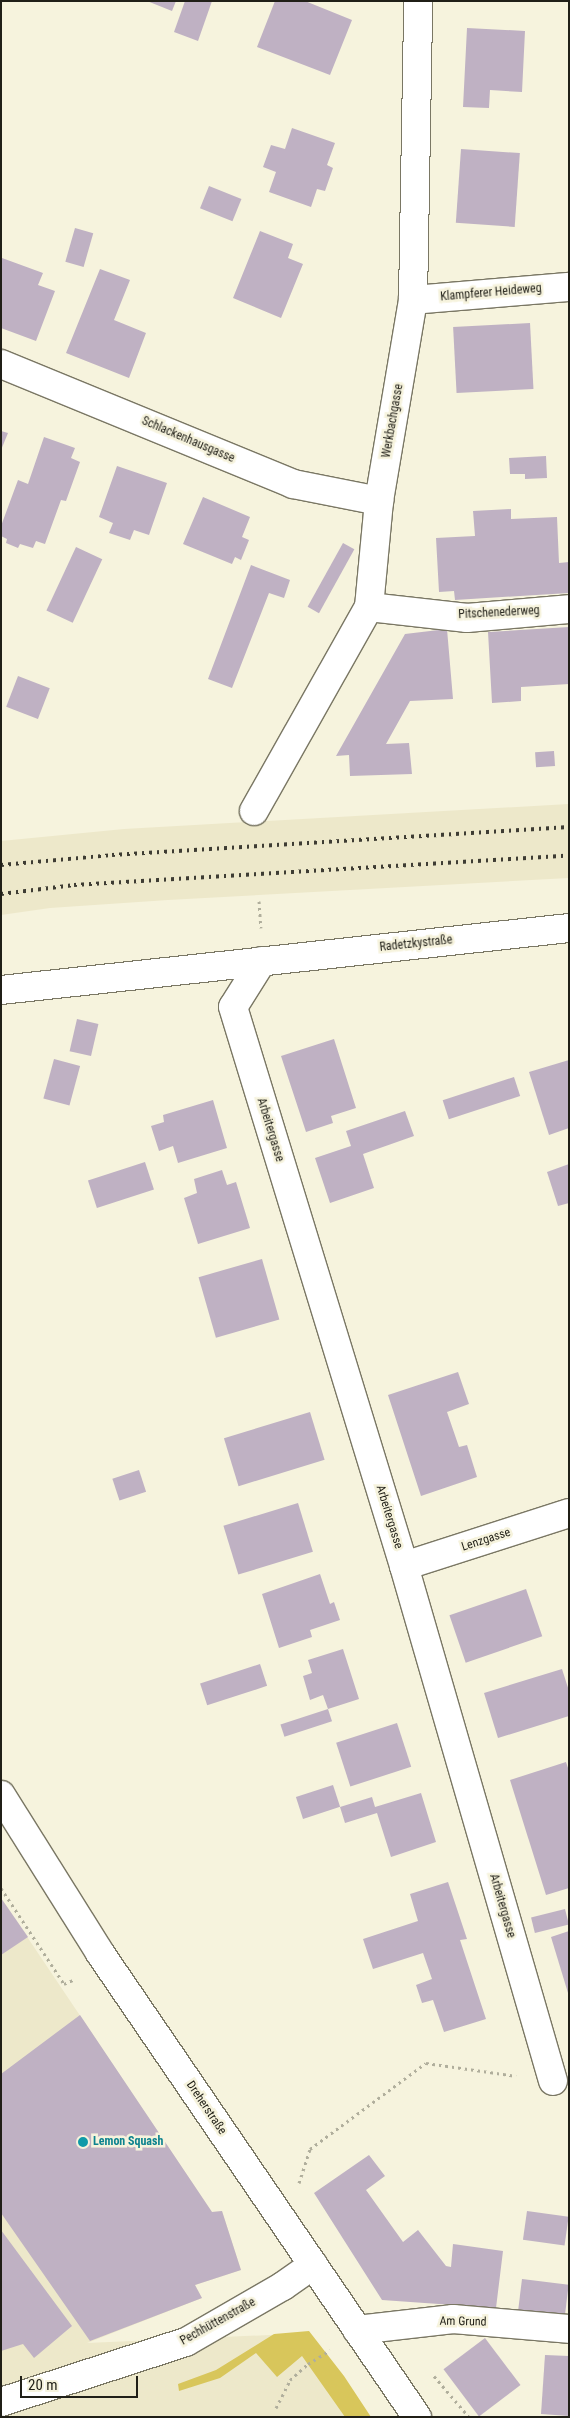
<!DOCTYPE html>
<html>
<head>
<meta charset="utf-8">
<style>
  body { margin:0 }
  #map { position:relative; width:570px; height:2418px; overflow:hidden; background:#f6f3dd; font-family:"Roboto Condensed",sans-serif }
  div>[style] { position:absolute }
  [style*='--x'] { left:calc(var(--x)*1px); top:calc(var(--y)*1px); width:calc(var(--w)*1px); rotate:calc(var(--a)*1deg) }
  .built>* { inset:0; background:#ede8ca }
  .green>* { inset:0; background:#d8c65b }
  .building>* { inset:0; background:#bfb1c3; transform-origin:0 0 }
  .path>* { height:3px; margin-top:-1.5px; transform-origin:0; background:repeating-linear-gradient(90deg,#b0ae9c 0 2.5px,transparent 0 6.5px) }
  .roads { filter:drop-shadow(1px 0 #7a7764) drop-shadow(-1px 0 #7a7764) drop-shadow(0 1px #7a7764) drop-shadow(0 -1px #7a7764) }
  .minor>* { height:28px; margin:-14px; padding:0 14px; transform-origin:14px; border-radius:14px; background:#fff }
  .rail>* { height:4px; margin-top:-2px; transform-origin:0; background:repeating-linear-gradient(90deg,#3e3c33 0 2.5px,transparent 0 7.5px) }
  .dots>* { width:14px; height:14px; translate:-50% -50%; box-sizing:border-box; border:2px solid #f6f3dd; border-radius:50% }
  span { translate:-50% -50%; white-space:nowrap; text-align:center; line-height:1.15; -webkit-text-stroke:5px #f6f3dd; paint-order:stroke }
  .street-label { font-size:12px; color:#201f17 }
  .culture-label { font-size:12px; color:#0d838f; font-weight:700 }
  .left { translate:0 -50%; text-align:left }
  .frame { position:absolute; inset:0; border:2px solid #201f17; pointer-events:none }
  .scale { position:absolute; left:20px; top:2376px; width:118px; height:22px; box-sizing:border-box; border:2px solid #201f17; border-top:0; padding-left:6px; font-size:15px; line-height:18px; white-space:nowrap; color:#201f17; -webkit-text-stroke:4px #f6f3dd; paint-order:stroke }
</style>
</head>
<body>
<div id="map">
  <div class="built">
    <i style="clip-path:polygon(569px 804px,569px 878px,168px 900px,50px 908px,1px 915px,1px 841px,124px 829px)"></i>
    <i style="clip-path:polygon(1px 1898px,212px 2212px,222px 2211px,241px 2270px,195px 2285px,202px 2298px,87px 2343px,293px 2334px,352px 2417px,1px 2417px)"></i>
  </div>
  <div class="green">
    <i style="clip-path:polygon(309px 2331px,344px 2376px,371px 2417px,345px 2417px,302px 2356px,277px 2377px,256px 2353px,220px 2378px,179px 2391px,178px 2384px,216px 2370px,274px 2334px)"></i>
  </div>
  <div class="building">
    <i style="clip-path:polygon(147px 1px,176px 1px,172px 11px)"></i>
    <i style="clip-path:polygon(185px 1px,212px 1px,198px 41px,174px 32px)"></i>
    <i style="clip-path:polygon(275px 1px,305px 1px,352px 20px,330px 75px,257px 47px)"></i>
    <i style="clip-path:polygon(467px 28px,525px 31px,522px 92px,490px 90px,489px 108px,463px 107px)"></i>
    <i style="clip-path:polygon(292px 128px,335px 143px,327px 165px,333px 168px,325px 191px,317px 189px,311px 207px,269px 192px,276px 172px,263px 167px,271px 145px,285px 149px)"></i>
    <i style="left:461px;top:149px;width:59px;height:74px;rotate:4deg"></i>
    <i style="left:209px;top:186px;width:35px;height:24px;rotate:22deg"></i>
    <i style="left:75px;top:228px;width:19px;height:35px;rotate:16deg"></i>
    <i style="clip-path:polygon(260px 231px,293px 244px,288px 258px,303px 264px,281px 318px,233px 298px)"></i>
    <i style="clip-path:polygon(2px 258px,43px 273px,38px 285px,55px 291px,36px 341px,1px 328px)"></i>
    <i style="clip-path:polygon(100px 269px,130px 280px,114px 320px,146px 333px,129px 378px,66px 353px)"></i>
    <i style="left:530px;top:323px;width:66px;height:77px;rotate:87deg"></i>
    <i style="clip-path:polygon(1px 431px,8px 433px,1px 450px)"></i>
    <i style="clip-path:polygon(44px 437px,75px 448px,71px 458px,80px 462px,66px 501px,61px 500px,45px 544px,36px 541px,33px 548px,20px 544px,18px 548px,6px 543px,7px 539px,1px 536px,1px 526px,18px 480px,28px 484px)"></i>
    <i style="clip-path:polygon(546px 456px,547px 478px,525px 479px,525px 474px,510px 474px,509px 458px)"></i>
    <i style="clip-path:polygon(117px 466px,167px 483px,149px 535px,134px 530px,130px 540px,109px 533px,113px 523px,99px 517px)"></i>
    <i style="clip-path:polygon(203px 497px,250px 517px,242px 537px,249px 540px,241px 560px,235px 557px,232px 564px,183px 544px)"></i>
    <i style="clip-path:polygon(511px 509px,511px 519px,557px 517px,559px 563px,569px 562px,569px 593px,455px 600px,454px 591px,439px 592px,436px 538px,475px 536px,473px 511px)"></i>
    <i style="left:343px;top:543px;width:13px;height:73px;rotate:29deg"></i>
    <i style="left:76px;top:547px;width:29px;height:70px;rotate:25deg"></i>
    <i style="clip-path:polygon(251px 565px,290px 580px,284px 598px,269px 593px,232px 688px,208px 679px)"></i>
    <i style="clip-path:polygon(569px 627px,569px 684px,521px 687px,521px 701px,492px 703px,488px 632px)"></i>
    <i style="clip-path:polygon(447px 629px,453px 699px,410px 701px,386px 744px,409px 743px,412px 774px,350px 776px,349px 755px,336px 756px,405px 634px)"></i>
    <i style="left:18px;top:676px;width:34px;height:33px;rotate:21deg"></i>
    <i style="left:554px;top:751px;width:15px;height:19px;rotate:86deg"></i>
    <i style="left:77px;top:1019px;width:22px;height:33px;rotate:13deg"></i>
    <i style="clip-path:polygon(334px 1039px,356px 1108px,331px 1116px,333px 1123px,306px 1132px,281px 1056px)"></i>
    <i style="left:54px;top:1059px;width:27px;height:41px;rotate:15deg"></i>
    <i style="clip-path:polygon(569px 1060px,569px 1128px,549px 1135px,529px 1072px)"></i>
    <i style="left:514px;top:1077px;width:20px;height:75px;rotate:72deg"></i>
    <i style="clip-path:polygon(213px 1100px,227px 1148px,178px 1163px,173px 1146px,159px 1151px,151px 1126px,164px 1122px,163px 1115px)"></i>
    <i style="clip-path:polygon(405px 1111px,414px 1136px,363px 1154px,374px 1188px,330px 1203px,315px 1158px,351px 1146px,346px 1131px)"></i>
    <i style="left:145px;top:1162px;width:29px;height:60px;rotate:72deg"></i>
    <i style="clip-path:polygon(569px 1164px,569px 1203px,558px 1206px,547px 1172px)"></i>
    <i style="clip-path:polygon(222px 1170px,227px 1185px,236px 1182px,250px 1228px,198px 1244px,184px 1198px,197px 1193px,194px 1179px)"></i>
    <i style="left:262px;top:1259px;width:63px;height:66px;rotate:74deg"></i>
    <i style="clip-path:polygon(458px 1372px,469px 1404px,447px 1412px,459px 1447px,467px 1445px,477px 1477px,421px 1496px,388px 1395px)"></i>
    <i style="left:310px;top:1412px;width:50px;height:90px;rotate:73deg"></i>
    <i style="left:139px;top:1470px;width:23px;height:28px;rotate:72deg"></i>
    <i style="left:298px;top:1503px;width:51px;height:78px;rotate:73deg"></i>
    <i style="clip-path:polygon(320px 1574px,330px 1604px,334px 1602px,340px 1620px,310px 1630px,312px 1637px,279px 1648px,262px 1594px)"></i>
    <i style="left:526px;top:1589px;width:50px;height:81px;rotate:71deg"></i>
    <i style="clip-path:polygon(343px 1649px,359px 1699px,328px 1709px,323px 1695px,310px 1700px,303px 1676px,312px 1673px,308px 1660px)"></i>
    <i style="left:260px;top:1664px;width:23px;height:63px;rotate:72deg"></i>
    <i style="clip-path:polygon(562px 1669px,569px 1691px,569px 1716px,498px 1738px,484px 1693px)"></i>
    <i style="left:328px;top:1709px;width:13px;height:50px;rotate:72deg"></i>
    <i style="left:397px;top:1723px;width:46px;height:64px;rotate:72deg"></i>
    <i style="clip-path:polygon(566px 1762px,569px 1771px,569px 1888px,546px 1895px,510px 1780px)"></i>
    <i style="left:333px;top:1785px;width:23px;height:39px;rotate:72deg"></i>
    <i style="clip-path:polygon(421px 1793px,436px 1842px,391px 1857px,377px 1813px,345px 1823px,340px 1807px,372px 1797px,375px 1807px)"></i>
    <i style="clip-path:polygon(448px 1882px,467px 1939px,460px 1940px,486px 2019px,444px 2032px,433px 2000px,422px 2003px,416px 1985px,432px 1979px,423px 1953px,373px 1969px,363px 1939px,418px 1921px,410px 1894px)"></i>
    <i style="clip-path:polygon(1px 1898px,28px 1937px,1px 1955px)"></i>
    <i style="left:565px;top:1909px;width:16px;height:35px;rotate:76deg"></i>
    <i style="clip-path:polygon(569px 1931px,569px 1993px,568px 1993px,551px 1937px)"></i>
    <i style="clip-path:polygon(80px 2015px,212px 2212px,222px 2211px,241px 2270px,195px 2285px,202px 2298px,90px 2341px,1px 2213px,1px 2074px)"></i>
    <i style="clip-path:polygon(369px 2155px,385px 2176px,366px 2190px,403px 2242px,418px 2230px,446px 2266px,451px 2267px,453px 2244px,503px 2251px,496px 2308px,382px 2300px,314px 2193px)"></i>
    <i style="left:527px;top:2211px;width:42px;height:29px;rotate:8deg"></i>
    <i style="clip-path:polygon(1px 2230px,72px 2326px,34px 2358px,23px 2344px,1px 2351px)"></i>
    <i style="left:522px;top:2279px;width:47px;height:32px;rotate:7deg"></i>
    <i style="left:485px;top:2338px;width:59px;height:52px;rotate:53deg"></i>
    <i style="clip-path:polygon(545px 2355px,569px 2356px,569px 2416px,541px 2414px)"></i>
  </div>
  <div class="path">
    <i style="--x:259;--y:901;--w:27;--a:86"></i>
    <i style="--x:1;--y:1888;--w:115;--a:56.7"></i>
    <i style="--x:64;--y:1984;--w:12;--a:-24"></i>
    <i style="--x:299;--y:2183;--w:36;--a:-72"></i>
    <i style="--x:310;--y:2149;--w:144;--a:-36.6"></i>
    <i style="--x:426;--y:2063;--w:91;--a:8.2"></i>
    <i style="--x:434;--y:2376;--w:54;--a:49.5"></i>
    <i style="--x:276;--y:2408;--w:31;--a:-63"></i>
    <i style="--x:290;--y:2380;--w:24;--a:-42"></i>
    <i style="--x:308;--y:2364;--w:26;--a:-32"></i>
  </div>
  <div class="roads">
    <div class="minor">
      <i style="--x:413;--y:300;--w:157;--a:-4.8"></i>
      <i style="--x:1;--y:364;--w:316;--a:22.3"></i>
      <i style="--x:293;--y:484;--w:88;--a:11.2"></i>
      <i style="--x:369;--y:607;--w:99;--a:6.4"></i>
      <i style="--x:467;--y:618;--w:102;--a:-5"></i>
      <i style="--x:254;--y:811;--w:234;--a:-60.6"></i>
      <i style="--x:369;--y:607;--w:106;--a:-84.6"></i>
      <i style="--x:379;--y:501;--w:204;--a:-80.4"></i>
      <i style="--x:413;--y:300;--w:299;--a:-89"></i>
      <i style="--x:262;--y:961;--w:54;--a:122.2"></i>
      <i style="--x:233;--y:1007;--w:585;--a:72.99"></i>
      <i style="--x:404;--y:1566;--w:536;--a:73.86"></i>
      <i style="--x:1;--y:990;--w:571;--a:-6.23"></i>
      <i style="--x:404;--y:1566;--w:173;--a:-17.8"></i>
      <i style="--x:1;--y:1795;--w:186;--a:57.9"></i>
      <i style="--x:100;--y:1953;--w:562;--a:55.66"></i>
      <i style="--x:357;--y:2330;--w:97;--a:-6.5"></i>
      <i style="--x:453;--y:2319;--w:116;--a:4.9"></i>
      <i style="--x:1;--y:2402;--w:194;--a:-18"></i>
      <i style="--x:186;--y:2342;--w:112;--a:-30"></i>
      <i style="--x:283;--y:2286;--w:37;--a:-35"></i>
    </div>
  </div>
  <div class="rail">
    <i style="--x:1;--y:865;--w:111;--a:-5.1"></i>
    <i style="--x:112;--y:855;--w:458;--a:-3.5"></i>
    <i style="--x:1;--y:894;--w:74;--a:-7"></i>
    <i style="--x:74;--y:885;--w:496;--a:-3.4"></i>
  </div>
  <div class="dots">
    <i style="left:83px;top:2142px;background:#0f9aa8"></i>
  </div>
  <div class="street-label">
    <span style="left:491px;top:293px;rotate:-5deg">Klampferer Heideweg</span>
    <span style="left:393px;top:421px;rotate:-80deg">Werkbachgasse</span>
    <span style="left:188px;top:440px;rotate:23deg">Schlackenhausgasse</span>
    <span style="left:499px;top:613px;rotate:-3deg">Pitschenederweg</span>
    <span style="left:416px;top:944px;rotate:-6deg">Radetzkystraße</span>
    <span style="left:270px;top:1130px;rotate:73deg">Arbeitergasse</span>
    <span style="left:389px;top:1517px;rotate:73deg">Arbeitergasse</span>
    <span style="left:486px;top:1540px;rotate:-18deg">Lenzgasse</span>
    <span style="left:502px;top:1906px;rotate:74deg">Arbeitergasse</span>
    <span style="left:206px;top:2108px;rotate:56deg">Dreherstraße</span>
    <span style="left:218px;top:2322px;rotate:-29deg">Pechhüttenstraße</span>
    <span style="left:463px;top:2322px;rotate:1deg">Am Grund</span>
  </div>
  <div class="culture-label">
    <span class="left" style="left:93px;top:2142px">Lemon Squash</span>
  </div>
  <div class="frame"></div>
  <div class="scale">20 m</div>
</div>
</body>
</html>
